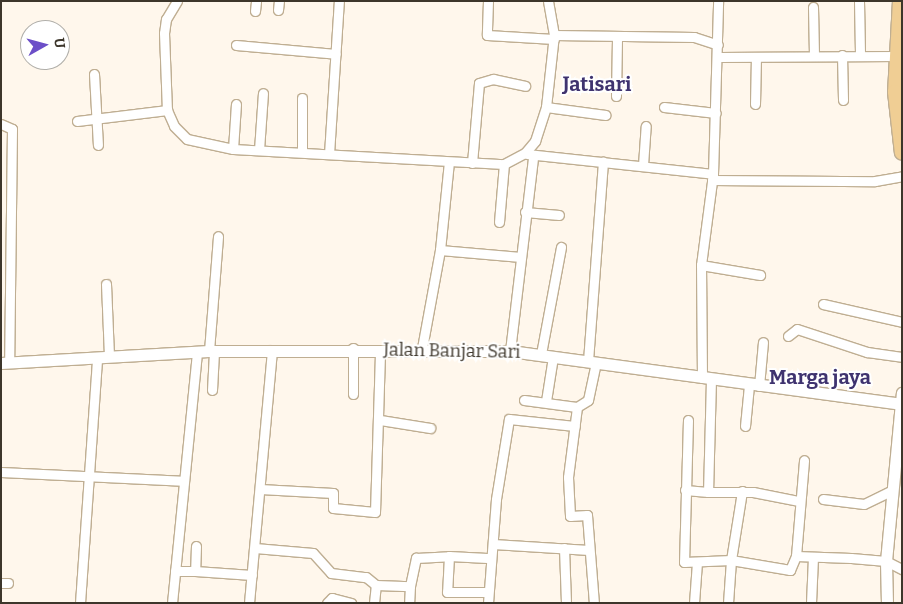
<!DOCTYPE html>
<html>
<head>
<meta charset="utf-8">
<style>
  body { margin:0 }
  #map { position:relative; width:903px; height:604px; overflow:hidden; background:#fff7ec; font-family:Bitter,serif }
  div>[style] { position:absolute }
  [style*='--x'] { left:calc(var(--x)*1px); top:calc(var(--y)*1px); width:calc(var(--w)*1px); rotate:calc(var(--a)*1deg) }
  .roads { filter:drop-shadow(1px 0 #bfae92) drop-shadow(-1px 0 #bfae92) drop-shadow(0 1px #bfae92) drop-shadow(0 -1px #bfae92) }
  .minor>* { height:9px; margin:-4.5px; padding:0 4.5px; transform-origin:4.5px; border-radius:4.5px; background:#fff }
  .tertiary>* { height:11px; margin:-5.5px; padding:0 5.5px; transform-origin:5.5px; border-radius:5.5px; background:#fff }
  .trunk>* { height:14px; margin:-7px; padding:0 7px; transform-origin:7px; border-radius:7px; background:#f0ce94 }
  span { translate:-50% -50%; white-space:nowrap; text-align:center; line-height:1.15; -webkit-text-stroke:4px #fff; paint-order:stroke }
  .street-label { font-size:18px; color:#3d362b }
  .quarter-label { font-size:20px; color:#3f336f; font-weight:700 }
  .frame { position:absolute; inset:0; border:2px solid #3d362b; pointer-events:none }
  .north { position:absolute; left:20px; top:20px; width:50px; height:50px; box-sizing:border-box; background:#fff; border:1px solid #b1afaa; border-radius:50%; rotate:83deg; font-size:14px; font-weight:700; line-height:20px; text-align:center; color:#3d362b }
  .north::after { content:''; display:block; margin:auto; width:18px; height:22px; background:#6c4fc8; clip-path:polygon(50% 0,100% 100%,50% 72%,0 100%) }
</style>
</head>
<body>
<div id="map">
  <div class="roads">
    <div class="minor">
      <i style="--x:177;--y:1;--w:21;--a:121"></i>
      <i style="--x:166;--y:19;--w:14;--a:98"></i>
      <i style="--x:164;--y:33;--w:77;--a:87.8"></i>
      <i style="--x:167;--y:110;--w:17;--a:66"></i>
      <i style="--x:174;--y:126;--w:18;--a:45"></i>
      <i style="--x:187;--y:139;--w:47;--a:12.3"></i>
      <i style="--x:233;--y:149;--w:271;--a:3.2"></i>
      <i style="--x:504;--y:164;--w:24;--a:-28"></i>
      <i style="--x:525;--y:153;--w:16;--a:-50"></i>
      <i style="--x:535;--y:141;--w:36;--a:-72"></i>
      <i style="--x:546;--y:107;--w:72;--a:-83.7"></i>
      <i style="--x:488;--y:1;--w:34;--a:92"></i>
      <i style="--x:487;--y:35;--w:67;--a:3.4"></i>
      <i style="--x:548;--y:1;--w:35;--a:80"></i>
      <i style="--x:554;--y:35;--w:140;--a:0.8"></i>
      <i style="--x:694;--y:37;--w:25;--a:18"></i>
      <i style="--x:859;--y:1;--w:54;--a:88.9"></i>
      <i style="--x:813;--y:7;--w:49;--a:88.8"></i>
      <i style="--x:278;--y:10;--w:9;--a:-84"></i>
      <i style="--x:255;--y:11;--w:10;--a:-84"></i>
      <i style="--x:236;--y:45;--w:100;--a:5.1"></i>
      <i style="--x:842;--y:55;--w:45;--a:88.7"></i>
      <i style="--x:719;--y:57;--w:177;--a:-0.3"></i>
      <i style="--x:94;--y:74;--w:71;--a:86.8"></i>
      <i style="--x:616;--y:96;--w:59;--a:-89"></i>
      <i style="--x:755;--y:104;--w:47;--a:-88.8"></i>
      <i style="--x:546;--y:107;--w:60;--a:7.7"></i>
      <i style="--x:664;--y:107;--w:52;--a:6.6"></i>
      <i style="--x:77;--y:121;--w:91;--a:-7"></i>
      <i style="--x:1;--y:124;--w:12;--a:24"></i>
      <i style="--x:12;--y:129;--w:233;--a:90.7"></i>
      <i style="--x:233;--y:149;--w:45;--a:-86.2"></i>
      <i style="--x:259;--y:150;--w:57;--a:-86"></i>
      <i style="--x:302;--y:152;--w:54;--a:-90"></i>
      <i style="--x:329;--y:154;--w:153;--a:-86.3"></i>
      <i style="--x:527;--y:154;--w:187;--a:6.1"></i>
      <i style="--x:472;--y:163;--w:80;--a:-85"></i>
      <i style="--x:479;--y:83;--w:15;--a:-16"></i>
      <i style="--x:493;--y:79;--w:33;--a:12"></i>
      <i style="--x:643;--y:165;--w:39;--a:-86"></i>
      <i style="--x:712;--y:180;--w:163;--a:0.4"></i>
      <i style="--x:875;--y:181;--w:27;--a:-10"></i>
      <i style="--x:525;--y:212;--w:34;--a:5"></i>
      <i style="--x:499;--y:222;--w:58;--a:-85.1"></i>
      <i style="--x:440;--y:250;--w:81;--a:4.9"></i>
      <i style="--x:701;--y:265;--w:60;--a:9.6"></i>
      <i style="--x:106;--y:284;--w:73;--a:87.6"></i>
      <i style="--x:823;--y:304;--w:81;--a:12.8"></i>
      <i style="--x:788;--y:336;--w:11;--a:-38"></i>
      <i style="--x:797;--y:329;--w:74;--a:18.2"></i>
      <i style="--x:867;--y:352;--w:35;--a:8"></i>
      <i style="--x:353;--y:348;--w:46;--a:90"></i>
      <i style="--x:422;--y:348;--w:100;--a:-79.6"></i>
      <i style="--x:440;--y:250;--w:88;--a:-84.2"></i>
      <i style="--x:209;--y:351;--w:115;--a:-85.5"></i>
      <i style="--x:510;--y:351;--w:195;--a:-83.2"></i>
      <i style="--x:541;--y:354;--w:109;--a:-79.4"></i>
      <i style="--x:588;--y:361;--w:200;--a:-85.7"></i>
      <i style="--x:702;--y:378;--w:113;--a:-90.5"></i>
      <i style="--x:701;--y:265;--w:92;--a:-82.5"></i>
      <i style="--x:713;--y:174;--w:173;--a:-88.3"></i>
      <i style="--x:711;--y:379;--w:113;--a:91.5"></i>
      <i style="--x:708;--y:492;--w:45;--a:0"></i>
      <i style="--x:753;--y:492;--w:47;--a:11.1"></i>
      <i style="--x:759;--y:386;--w:44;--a:-84.8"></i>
      <i style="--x:212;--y:390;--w:39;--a:-87"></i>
      <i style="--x:524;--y:400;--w:53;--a:7.5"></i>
      <i style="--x:577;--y:407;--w:13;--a:-32"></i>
      <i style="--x:588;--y:400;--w:38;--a:-78"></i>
      <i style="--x:546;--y:401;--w:45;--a:-81"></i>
      <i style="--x:577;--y:407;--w:71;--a:97.3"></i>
      <i style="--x:568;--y:477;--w:39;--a:87"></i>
      <i style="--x:570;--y:516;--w:17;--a:-3"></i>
      <i style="--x:587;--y:515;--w:88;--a:85.5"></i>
      <i style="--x:380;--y:420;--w:51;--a:9.1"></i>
      <i style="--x:688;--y:420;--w:142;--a:91.6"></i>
      <i style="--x:684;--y:562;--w:47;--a:-2.4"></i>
      <i style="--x:731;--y:560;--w:70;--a:-80.9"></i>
      <i style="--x:745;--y:426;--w:41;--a:-84.4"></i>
      <i style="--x:1;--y:472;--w:181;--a:2.8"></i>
      <i style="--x:260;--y:489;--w:73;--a:3.1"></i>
      <i style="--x:333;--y:493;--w:15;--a:90"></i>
      <i style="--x:333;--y:508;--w:42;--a:5.4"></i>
      <i style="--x:375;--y:512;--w:162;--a:-88.2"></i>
      <i style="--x:685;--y:490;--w:23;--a:5"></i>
      <i style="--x:823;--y:499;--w:41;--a:7"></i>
      <i style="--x:864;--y:504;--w:30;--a:-26"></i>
      <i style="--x:493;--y:544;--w:96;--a:3.6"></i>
      <i style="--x:196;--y:546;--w:25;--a:92"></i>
      <i style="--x:195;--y:571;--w:57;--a:4"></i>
      <i style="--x:255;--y:548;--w:58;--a:4.9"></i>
      <i style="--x:313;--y:553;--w:27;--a:48"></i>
      <i style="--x:331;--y:573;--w:35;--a:7"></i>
      <i style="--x:366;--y:577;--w:13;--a:39"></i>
      <i style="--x:376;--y:585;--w:34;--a:2"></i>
      <i style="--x:410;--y:586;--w:17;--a:93"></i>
      <i style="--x:564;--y:548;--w:55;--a:87.9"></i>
      <i style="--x:449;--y:556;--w:38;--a:3"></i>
      <i style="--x:796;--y:556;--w:96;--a:-85.2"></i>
      <i style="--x:175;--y:571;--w:20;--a:0"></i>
      <i style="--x:1;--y:583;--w:7;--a:0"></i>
      <i style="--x:410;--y:586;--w:29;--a:-78"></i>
      <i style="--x:416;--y:558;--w:33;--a:-3"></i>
      <i style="--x:449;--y:556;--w:36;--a:93"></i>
      <i style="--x:447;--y:592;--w:37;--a:0"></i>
      <i style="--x:80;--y:603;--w:246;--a:-86"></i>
      <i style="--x:172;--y:603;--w:252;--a:-84.3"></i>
      <i style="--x:249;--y:603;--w:254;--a:-84.8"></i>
      <i style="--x:327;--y:603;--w:7;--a:-45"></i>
      <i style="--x:332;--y:598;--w:20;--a:15"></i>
      <i style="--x:374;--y:603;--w:18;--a:-84"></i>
      <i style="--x:488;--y:603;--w:104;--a:-85.6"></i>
      <i style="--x:496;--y:499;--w:81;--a:-80.8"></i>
      <i style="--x:509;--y:419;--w:66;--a:6.1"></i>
      <i style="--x:694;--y:603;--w:41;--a:-85.8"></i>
      <i style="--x:728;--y:603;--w:43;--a:-86"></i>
      <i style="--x:731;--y:560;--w:60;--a:9.6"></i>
      <i style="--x:790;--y:570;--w:15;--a:-67"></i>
      <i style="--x:796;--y:556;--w:55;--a:2.1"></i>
      <i style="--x:851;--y:558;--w:35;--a:5"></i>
      <i style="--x:886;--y:561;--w:18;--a:27"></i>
      <i style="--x:811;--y:603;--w:46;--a:-87.5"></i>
    </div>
    <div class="tertiary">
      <i style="--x:1;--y:363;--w:208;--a:-3.3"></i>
      <i style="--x:209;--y:351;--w:301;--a:0"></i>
      <i style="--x:510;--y:351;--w:394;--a:7.7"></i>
      <i style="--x:887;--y:603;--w:42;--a:-91.4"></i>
      <i style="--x:886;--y:561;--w:169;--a:-84.6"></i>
    </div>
    <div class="trunk">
      <i style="--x:900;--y:1;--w:91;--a:93.1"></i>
      <i style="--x:895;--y:92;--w:61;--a:83.5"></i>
    </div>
  </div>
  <div class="street-label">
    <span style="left:452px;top:351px;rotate:1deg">Jalan Banjar Sari</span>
  </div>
  <div class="quarter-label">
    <span style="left:597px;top:84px">Jatisari</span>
    <span style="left:820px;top:377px">Marga jaya</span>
  </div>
  <div class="frame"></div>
  <div class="north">U</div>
</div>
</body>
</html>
